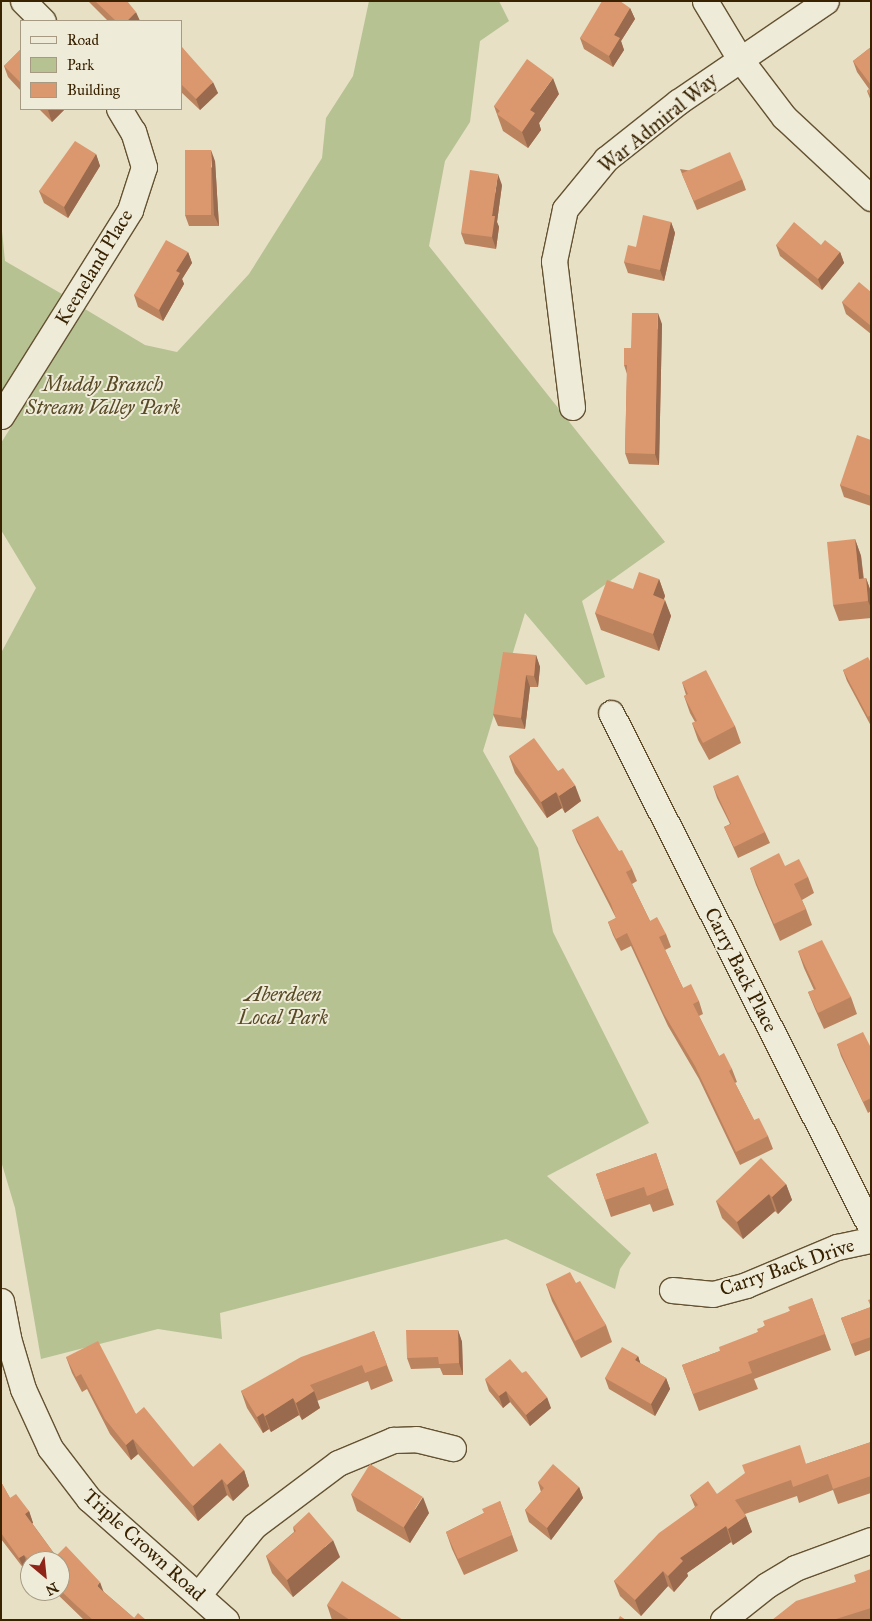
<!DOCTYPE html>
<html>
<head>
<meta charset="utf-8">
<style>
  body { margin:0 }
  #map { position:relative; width:872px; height:1621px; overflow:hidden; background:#e7e0c5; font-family:"IM FELL Great Primer",serif }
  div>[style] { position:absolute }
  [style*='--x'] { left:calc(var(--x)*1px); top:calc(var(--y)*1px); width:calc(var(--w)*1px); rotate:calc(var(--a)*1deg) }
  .green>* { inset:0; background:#b7c293 }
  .roads { filter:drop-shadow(1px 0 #645231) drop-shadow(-1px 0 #645231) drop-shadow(0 1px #645231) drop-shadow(0 -1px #645231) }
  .minor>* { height:25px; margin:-12.5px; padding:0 12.5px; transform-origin:12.5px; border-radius:12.5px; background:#efebd9 }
  .wall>* { inset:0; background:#bc835f }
  .shaded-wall>* { inset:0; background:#996a4d }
  .building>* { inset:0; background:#db986e; transform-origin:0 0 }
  span { translate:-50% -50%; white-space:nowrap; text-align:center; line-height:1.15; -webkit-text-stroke:4px #efebd9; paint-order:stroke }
  .street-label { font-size:20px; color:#382200 }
  .park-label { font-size:20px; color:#584a25; font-style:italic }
  .frame { position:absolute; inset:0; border:2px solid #382200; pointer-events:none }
  .legend { position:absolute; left:20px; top:20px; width:162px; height:90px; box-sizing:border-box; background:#efebd9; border:1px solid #a69b82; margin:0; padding:6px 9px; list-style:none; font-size:15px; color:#382200 }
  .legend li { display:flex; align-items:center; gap:10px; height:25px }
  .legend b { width:25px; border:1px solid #a69b82 }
  .north { position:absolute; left:20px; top:1551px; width:50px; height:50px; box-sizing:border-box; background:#efebd9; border:1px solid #a69b82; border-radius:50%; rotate:152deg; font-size:14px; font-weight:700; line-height:20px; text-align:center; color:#382200 }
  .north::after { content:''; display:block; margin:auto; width:18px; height:22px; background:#8f2418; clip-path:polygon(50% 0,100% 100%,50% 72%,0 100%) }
</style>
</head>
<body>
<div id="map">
  <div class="green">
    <i style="clip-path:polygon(369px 1px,499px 1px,509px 21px,480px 41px,470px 122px,445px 161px,429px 246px,665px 542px,582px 601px,605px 677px,586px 685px,525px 613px,483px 751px,538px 848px,553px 932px,649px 1123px,547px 1176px,631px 1253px,620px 1269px,615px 1289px,506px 1239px,220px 1313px,222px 1339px,158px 1329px,41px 1359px,15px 1208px,1px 1161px,1px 653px,36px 588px,1px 530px,1px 443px,85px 309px,145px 345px,177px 352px,249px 274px,322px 158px,326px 118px,353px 76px)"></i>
    <i style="clip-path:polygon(1px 221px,5px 261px,62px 294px,1px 394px)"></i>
  </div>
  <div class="roads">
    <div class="minor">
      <i style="--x:23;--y:1;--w:28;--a:45"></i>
      <i style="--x:705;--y:1;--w:68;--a:58.9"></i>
      <i style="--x:740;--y:59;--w:73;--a:52.8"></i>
      <i style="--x:784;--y:117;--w:119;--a:43"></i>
      <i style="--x:572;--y:407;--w:147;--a:-97"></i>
      <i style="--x:554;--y:261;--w:53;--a:-78.1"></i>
      <i style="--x:565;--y:209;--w:65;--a:-50.6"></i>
      <i style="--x:606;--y:159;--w:92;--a:-38.4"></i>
      <i style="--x:678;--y:102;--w:179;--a:-34.3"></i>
      <i style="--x:1;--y:416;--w:243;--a:-57.9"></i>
      <i style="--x:130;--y:210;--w:45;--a:-72"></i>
      <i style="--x:144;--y:167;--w:37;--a:-107"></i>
      <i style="--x:133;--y:132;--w:27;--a:-121"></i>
      <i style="--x:611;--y:713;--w:577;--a:63.21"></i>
      <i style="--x:672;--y:1290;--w:41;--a:5.6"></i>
      <i style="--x:713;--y:1294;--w:34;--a:-15"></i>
      <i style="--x:746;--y:1285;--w:99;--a:-22.7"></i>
      <i style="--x:837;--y:1247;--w:35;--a:-12"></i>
      <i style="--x:1;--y:1301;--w:38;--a:79"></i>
      <i style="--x:8;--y:1338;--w:53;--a:73.6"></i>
      <i style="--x:23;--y:1389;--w:65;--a:65.4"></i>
      <i style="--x:50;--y:1448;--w:64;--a:52.6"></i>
      <i style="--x:89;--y:1499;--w:183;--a:41.5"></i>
      <i style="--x:198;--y:1595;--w:89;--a:-50.9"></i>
      <i style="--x:254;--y:1526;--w:105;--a:-36.9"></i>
      <i style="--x:338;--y:1463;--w:60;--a:-22.7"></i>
      <i style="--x:393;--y:1440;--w:23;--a:-2"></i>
      <i style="--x:416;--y:1439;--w:38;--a:14"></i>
      <i style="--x:723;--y:1620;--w:56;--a:-38.5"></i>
      <i style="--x:767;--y:1585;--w:33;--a:-31"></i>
      <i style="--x:795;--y:1568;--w:81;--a:-20.2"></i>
    </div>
  </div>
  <div class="wall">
    <i style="clip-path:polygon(88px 1px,127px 1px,140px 21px,108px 21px)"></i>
    <i style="clip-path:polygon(630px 8px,635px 19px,621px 41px,624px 50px,613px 67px,584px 49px,580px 38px)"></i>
    <i style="clip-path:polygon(181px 46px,218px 93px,200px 110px,181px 92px)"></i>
    <i style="clip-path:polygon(871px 47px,871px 101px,867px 91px,869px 89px,857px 72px,853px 61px)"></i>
    <i style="clip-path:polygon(21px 49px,21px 91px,8px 77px,4px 66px)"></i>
    <i style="clip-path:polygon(559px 94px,539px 123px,541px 130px,528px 148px,503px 131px,494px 106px)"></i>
    <i style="clip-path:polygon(39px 109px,65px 109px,52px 122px)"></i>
    <i style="clip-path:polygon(96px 154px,100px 166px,68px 218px,44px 203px,39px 191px)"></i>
    <i style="clip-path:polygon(215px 161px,219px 226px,189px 226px,185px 215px)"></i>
    <i style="clip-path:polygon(680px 169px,742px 179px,746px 190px,697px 210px)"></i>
    <i style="clip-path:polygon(502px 185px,497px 222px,499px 227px,496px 249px,465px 244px,461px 233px)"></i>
    <i style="clip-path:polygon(671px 222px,675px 233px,664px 281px,628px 273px,624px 262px,636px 247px)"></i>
    <i style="clip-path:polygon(776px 245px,821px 245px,840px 252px,844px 263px,822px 290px,780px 256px)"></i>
    <i style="clip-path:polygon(188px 252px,192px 263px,182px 279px,184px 284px,163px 321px,138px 307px,134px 295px)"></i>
    <i style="clip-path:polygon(871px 292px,871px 334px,846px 314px,842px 302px)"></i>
    <i style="clip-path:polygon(662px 324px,659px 465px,629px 464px,625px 453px,627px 374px,624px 365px)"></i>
    <i style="clip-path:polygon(871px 440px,871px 506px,844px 497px,840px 485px)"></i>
    <i style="clip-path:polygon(855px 539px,861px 556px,864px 579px,866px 578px,871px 592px,871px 618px,839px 621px,833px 605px)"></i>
    <i style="clip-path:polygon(659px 579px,665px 596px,664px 599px,671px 616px,659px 651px,601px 630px,595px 613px,633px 589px)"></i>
    <i style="clip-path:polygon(536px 655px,540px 667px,538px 687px,530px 687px,525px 729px,498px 726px,493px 714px)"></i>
    <i style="clip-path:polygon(871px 663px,871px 726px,847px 681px,843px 670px)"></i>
    <i style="clip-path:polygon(682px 682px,735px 726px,741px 743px,709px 760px,698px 740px,692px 723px,695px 722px,690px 713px,684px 696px,686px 695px)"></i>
    <i style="clip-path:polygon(509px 756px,558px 771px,581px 801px,565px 813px,562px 808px,547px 818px,515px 773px)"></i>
    <i style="clip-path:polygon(713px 786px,765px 832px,770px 843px,738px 858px,729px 838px,724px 827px,730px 824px,717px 798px)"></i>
    <i style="clip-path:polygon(572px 830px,619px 851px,632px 869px,637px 881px,632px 884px,650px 921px,666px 934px,671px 947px,665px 950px,683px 988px,699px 1001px,703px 1014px,699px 1016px,719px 1056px,732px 1069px,737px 1082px,735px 1083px,754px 1120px,768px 1136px,773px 1149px,740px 1165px,699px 1079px,668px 1026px,631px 946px,621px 951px,613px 935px,608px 922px,616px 918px,615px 916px,577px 842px)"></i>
    <i style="clip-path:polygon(785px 866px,808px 877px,814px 893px,802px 900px,806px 909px,812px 925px,780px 941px,756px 885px,750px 868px)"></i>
    <i style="clip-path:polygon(798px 951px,851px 997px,857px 1014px,824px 1029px,815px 1009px,808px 992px,814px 990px,804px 968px)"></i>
    <i style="clip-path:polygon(837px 1044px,871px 1048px,871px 1111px,868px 1113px,841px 1056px)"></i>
    <i style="clip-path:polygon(656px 1153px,674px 1205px,653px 1212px,650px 1204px,611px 1217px,596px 1174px)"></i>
    <i style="clip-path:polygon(786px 1184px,792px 1200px,778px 1214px,775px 1211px,743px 1239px,722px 1218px,716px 1201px)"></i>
    <i style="clip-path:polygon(576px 1283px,606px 1325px,612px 1342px,581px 1358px,552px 1301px,546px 1284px)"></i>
    <i style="clip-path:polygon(812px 1298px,831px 1350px,754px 1379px,758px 1389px,699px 1411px,682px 1365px,720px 1351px,758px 1332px,764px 1326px)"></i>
    <i style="clip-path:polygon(871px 1307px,871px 1350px,855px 1356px,841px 1318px)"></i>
    <i style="clip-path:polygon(458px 1330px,462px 1342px,463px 1375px,443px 1375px,440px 1368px,411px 1369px,407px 1358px)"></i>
    <i style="clip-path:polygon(374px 1331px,393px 1381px,371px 1390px,368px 1381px,317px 1401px,320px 1408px,302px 1420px,299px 1415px,271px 1432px,269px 1429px,263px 1433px,247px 1408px,241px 1391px)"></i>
    <i style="clip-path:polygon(638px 1356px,640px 1363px,666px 1378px,670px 1389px,655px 1416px,609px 1389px,605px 1378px)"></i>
    <i style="clip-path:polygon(66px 1357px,136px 1414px,193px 1467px,244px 1470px,249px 1486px,233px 1501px,227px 1495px,198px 1521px,138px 1454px,131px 1460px,110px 1434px,87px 1389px,82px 1392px,72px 1373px)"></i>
    <i style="clip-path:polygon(485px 1379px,551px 1408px,530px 1426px,510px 1402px,503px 1408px,489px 1391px)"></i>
    <i style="clip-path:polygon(871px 1442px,871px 1493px,838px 1504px,833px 1490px,799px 1503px,797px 1496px,745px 1514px,752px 1532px,733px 1545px,731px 1542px,687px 1573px,688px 1576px,674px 1592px,668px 1586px,641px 1616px,620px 1596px,614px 1581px,695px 1507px,690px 1495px,717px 1494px)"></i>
    <i style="clip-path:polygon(1px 1482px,10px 1498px,29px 1511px,33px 1523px,32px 1523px,56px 1556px,104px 1592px,134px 1618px,146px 1620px,84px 1620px,54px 1591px,60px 1591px,60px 1561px,30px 1561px,30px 1568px,28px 1566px,24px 1569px,1px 1539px)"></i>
    <i style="clip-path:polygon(538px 1482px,579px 1487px,583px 1498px,551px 1540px,529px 1522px,525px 1510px,541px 1492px)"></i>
    <i style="clip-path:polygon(351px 1494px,429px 1513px,410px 1543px,357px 1511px)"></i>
    <i style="clip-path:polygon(500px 1501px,518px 1551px,464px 1575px,452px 1549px,446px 1532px,484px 1513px)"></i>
    <i style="clip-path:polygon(293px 1527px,340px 1557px,293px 1597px,272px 1573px,266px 1556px,294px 1532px)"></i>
    <i style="clip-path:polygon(871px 1569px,871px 1620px,772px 1620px,856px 1582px)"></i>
    <i style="clip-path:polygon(327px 1605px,403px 1620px,332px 1620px)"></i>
  </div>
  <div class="shaded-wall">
    <i style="clip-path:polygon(630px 8px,635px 19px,621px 41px,624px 50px,613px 67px,609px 56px,614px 35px)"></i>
    <i style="clip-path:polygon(136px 12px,140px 21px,127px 21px)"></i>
    <i style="clip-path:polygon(553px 78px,559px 94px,539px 123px,541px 130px,528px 148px,522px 132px,530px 110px)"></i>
    <i style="clip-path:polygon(213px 82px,218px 93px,200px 110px,196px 99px)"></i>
    <i style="clip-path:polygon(50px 109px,65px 109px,52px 122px,48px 110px)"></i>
    <i style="clip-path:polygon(211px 150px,215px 161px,219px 226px,214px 215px)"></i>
    <i style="clip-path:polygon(96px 154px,100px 166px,68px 218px,64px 207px)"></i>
    <i style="clip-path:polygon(498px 174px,502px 185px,497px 222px,499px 227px,496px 249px,492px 237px,492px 216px)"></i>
    <i style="clip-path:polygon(671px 222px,675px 233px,664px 281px,660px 270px)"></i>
    <i style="clip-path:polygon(188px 252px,192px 263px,182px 279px,184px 284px,163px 321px,159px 310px,176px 271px)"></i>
    <i style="clip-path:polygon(840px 252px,844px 263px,822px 290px,818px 279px)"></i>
    <i style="clip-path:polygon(658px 313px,662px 324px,659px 465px,655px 454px)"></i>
    <i style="clip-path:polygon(855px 539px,861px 556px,865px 596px,859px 579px)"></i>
    <i style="clip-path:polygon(866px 578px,871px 592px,871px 608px,868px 601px)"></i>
    <i style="clip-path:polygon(659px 579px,665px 596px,659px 612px,653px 595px)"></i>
    <i style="clip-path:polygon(665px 600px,671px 616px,659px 651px,653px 634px)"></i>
    <i style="clip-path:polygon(536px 655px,540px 667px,538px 687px,534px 676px)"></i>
    <i style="clip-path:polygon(526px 675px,530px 687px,525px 729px,521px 718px)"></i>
    <i style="clip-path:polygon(575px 785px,581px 801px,565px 813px,559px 796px)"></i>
    <i style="clip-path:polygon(556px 792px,562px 808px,547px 818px,541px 802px)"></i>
    <i style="clip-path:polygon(786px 1184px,792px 1200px,778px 1214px,772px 1197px)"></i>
    <i style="clip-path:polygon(769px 1194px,775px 1211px,743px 1239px,737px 1222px)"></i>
    <i style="clip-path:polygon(458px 1330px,462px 1342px,463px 1375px,459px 1363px)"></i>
    <i style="clip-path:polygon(638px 1356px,642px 1368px,635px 1360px)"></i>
    <i style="clip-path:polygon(666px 1378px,670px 1389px,655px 1416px,651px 1404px)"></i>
    <i style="clip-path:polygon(314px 1391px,320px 1408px,302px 1420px,296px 1403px)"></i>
    <i style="clip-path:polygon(506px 1391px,510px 1402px,503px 1408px,499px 1396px)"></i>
    <i style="clip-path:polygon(547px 1397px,551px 1408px,530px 1426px,526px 1415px)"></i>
    <i style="clip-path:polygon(293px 1398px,299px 1415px,271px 1432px,265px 1416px)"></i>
    <i style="clip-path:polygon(263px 1413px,269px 1429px,263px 1433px,257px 1417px)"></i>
    <i style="clip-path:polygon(133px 1439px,138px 1454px,131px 1460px,126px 1445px)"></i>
    <i style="clip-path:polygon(244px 1470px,249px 1486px,233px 1501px,227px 1485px)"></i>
    <i style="clip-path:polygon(222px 1479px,227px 1495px,198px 1521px,193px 1506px)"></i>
    <i style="clip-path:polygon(579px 1487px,583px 1498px,551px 1540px,547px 1528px)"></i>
    <i style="clip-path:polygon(423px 1497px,429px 1513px,410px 1543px,404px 1527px)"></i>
    <i style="clip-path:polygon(29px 1511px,33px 1523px,29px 1526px,25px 1514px)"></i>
    <i style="clip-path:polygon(746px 1516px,752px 1532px,733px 1545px,728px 1529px)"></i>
    <i style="clip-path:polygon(726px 1526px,731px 1542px,687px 1573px,688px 1576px,674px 1592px,668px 1576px,680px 1558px)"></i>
    <i style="clip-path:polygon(333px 1540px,340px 1557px,293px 1597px,287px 1580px)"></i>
    <i style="clip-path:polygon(24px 1555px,28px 1566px,24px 1569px,19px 1558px)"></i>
    <i style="clip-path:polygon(663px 1571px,668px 1586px,641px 1616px,635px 1600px)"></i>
    <i style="clip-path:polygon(100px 1582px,104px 1593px,97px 1586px)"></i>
  </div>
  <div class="building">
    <i style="clip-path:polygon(95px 1px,127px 1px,136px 12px,127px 21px,116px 21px)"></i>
    <i style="clip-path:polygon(602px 1px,620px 1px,630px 8px,614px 35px,620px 38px,609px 56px,580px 38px)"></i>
    <i style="clip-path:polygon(181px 46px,213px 82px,196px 99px,181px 84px)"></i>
    <i style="clip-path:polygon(871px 47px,871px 85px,853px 61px)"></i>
    <i style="clip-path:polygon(21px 49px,21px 83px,4px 66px)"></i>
    <i style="clip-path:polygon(527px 59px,553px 78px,530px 110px,535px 113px,522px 132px,497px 114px,500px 111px,494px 106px)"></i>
    <i style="clip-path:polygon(871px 88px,871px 95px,867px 91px)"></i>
    <i style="clip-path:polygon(75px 141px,96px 154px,64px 207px,39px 191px)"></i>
    <i style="left:185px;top:150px;width:26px;height:65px"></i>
    <i style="left:730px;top:152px;width:30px;height:53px;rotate:66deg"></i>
    <i style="clip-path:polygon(470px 170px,498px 174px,492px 216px,495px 216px,492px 237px,461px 233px)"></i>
    <i style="clip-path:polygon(643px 215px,671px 222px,660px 270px,624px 262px,628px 245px,636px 247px)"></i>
    <i style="clip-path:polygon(794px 222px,821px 245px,825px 240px,840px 252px,818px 279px,776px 245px)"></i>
    <i style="clip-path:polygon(166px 240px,188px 252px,176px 271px,180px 273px,159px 310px,134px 295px)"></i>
    <i style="clip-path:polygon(859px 282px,871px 292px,871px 326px,842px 302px)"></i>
    <i style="clip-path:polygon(632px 313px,658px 313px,655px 454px,625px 453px,627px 365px,624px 365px,624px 348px,631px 348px)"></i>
    <i style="clip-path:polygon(857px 435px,871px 440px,871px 496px,840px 485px)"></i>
    <i style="clip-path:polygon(855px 539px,859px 579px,866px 578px,868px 601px,833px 605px,827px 542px)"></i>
    <i style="clip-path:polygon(639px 572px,659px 579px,653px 595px,665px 600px,653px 634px,595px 613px,607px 580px,633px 589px)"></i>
    <i style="clip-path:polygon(503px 652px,536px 655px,534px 676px,526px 675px,521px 718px,493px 714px)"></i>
    <i style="clip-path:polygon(868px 657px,871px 663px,871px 715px,868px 717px,843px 670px)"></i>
    <i style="clip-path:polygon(706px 670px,735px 726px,703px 743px,692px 723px,697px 721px,684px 696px,688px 694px,682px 682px)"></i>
    <i style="clip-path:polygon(534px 738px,558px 771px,563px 768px,575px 785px,559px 796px,556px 792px,541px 802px,509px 756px)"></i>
    <i style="clip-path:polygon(738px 775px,765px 832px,734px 847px,724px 827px,731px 824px,713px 786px)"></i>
    <i style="clip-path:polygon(598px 816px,619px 851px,622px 850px,632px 869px,626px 872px,650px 921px,657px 917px,666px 934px,659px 937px,683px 988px,691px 984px,699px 1001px,693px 1004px,719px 1056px,724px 1053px,732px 1069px,729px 1071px,754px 1120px,759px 1118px,768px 1136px,736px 1152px,695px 1066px,664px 1014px,627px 933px,616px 939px,608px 922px,616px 918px,611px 904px,572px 830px)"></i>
    <i style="clip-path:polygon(779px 853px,785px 866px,799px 859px,808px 877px,794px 884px,806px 909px,774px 924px,750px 868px)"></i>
    <i style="clip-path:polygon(822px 940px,851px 997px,818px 1013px,808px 992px,816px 989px,798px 951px)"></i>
    <i style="clip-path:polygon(863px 1032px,871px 1048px,871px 1098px,863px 1102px,837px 1044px)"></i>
    <i style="clip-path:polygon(656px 1153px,668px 1188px,647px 1196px,644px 1187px,605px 1200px,596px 1174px)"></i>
    <i style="clip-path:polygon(761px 1158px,786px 1184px,772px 1197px,769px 1194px,737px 1222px,716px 1201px)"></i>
    <i style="clip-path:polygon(570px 1272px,576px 1283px,580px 1281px,606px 1325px,575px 1341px,546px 1284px)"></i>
    <i style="clip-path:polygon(812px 1298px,825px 1334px,748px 1362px,752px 1373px,693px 1394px,682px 1365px,720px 1351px,719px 1347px,758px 1332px,757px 1329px,765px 1326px,763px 1321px,790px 1311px,788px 1307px)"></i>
    <i style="clip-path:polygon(871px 1299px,871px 1307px,868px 1300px)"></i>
    <i style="clip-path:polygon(871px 1307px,871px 1337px,851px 1344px,841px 1318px)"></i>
    <i style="clip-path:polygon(406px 1330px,458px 1330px,459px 1363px,439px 1364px,438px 1357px,407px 1358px)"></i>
    <i style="clip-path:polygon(374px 1331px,387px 1365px,365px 1373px,362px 1365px,310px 1385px,314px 1391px,296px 1403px,293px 1398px,265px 1416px,263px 1413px,257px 1417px,241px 1391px,301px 1357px)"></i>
    <i style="clip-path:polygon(98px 1341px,136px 1414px,144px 1407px,193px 1467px,220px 1443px,244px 1470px,227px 1485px,222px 1479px,193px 1506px,133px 1439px,126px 1445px,105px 1419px,81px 1374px,76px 1377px,66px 1357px)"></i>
    <i style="clip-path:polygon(622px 1347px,638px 1356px,635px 1360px,666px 1378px,651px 1404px,605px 1378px)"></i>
    <i style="clip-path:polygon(510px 1359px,522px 1373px,526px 1371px,547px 1397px,526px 1415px,506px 1391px,499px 1396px,485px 1379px)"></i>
    <i style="clip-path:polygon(871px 1442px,871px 1476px,833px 1489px,828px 1474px,793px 1487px,791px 1480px,735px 1500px,746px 1516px,728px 1529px,726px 1526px,680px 1558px,683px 1561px,668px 1576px,663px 1571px,635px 1600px,614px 1581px,659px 1533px,698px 1505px,690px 1495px,708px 1481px,717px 1494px,745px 1473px,742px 1465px,800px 1445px,806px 1464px)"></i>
    <i style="left:370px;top:1464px;width:62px;height:36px;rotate:32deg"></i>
    <i style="clip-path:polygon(553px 1464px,579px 1487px,547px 1528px,525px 1510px,544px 1488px,538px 1482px)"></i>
    <i style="clip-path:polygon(1px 1482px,10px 1498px,16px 1494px,29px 1511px,25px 1514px,56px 1556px,66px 1546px,100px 1582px,97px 1586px,134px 1618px,138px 1613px,146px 1620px,93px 1620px,77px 1606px,60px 1590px,60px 1561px,30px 1561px,24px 1555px,19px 1558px,1px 1533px)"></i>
    <i style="clip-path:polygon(500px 1501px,512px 1535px,458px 1559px,446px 1532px,484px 1513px,482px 1509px)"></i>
    <i style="clip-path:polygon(309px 1512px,333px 1540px,287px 1580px,266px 1556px,296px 1531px,293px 1527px)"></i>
    <i style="clip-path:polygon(871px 1569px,871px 1608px,833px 1620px,772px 1620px,796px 1601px,856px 1582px,854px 1575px)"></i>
    <i style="clip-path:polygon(342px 1581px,403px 1620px,350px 1620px,327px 1605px)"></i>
    <i style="clip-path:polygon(620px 1616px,626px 1620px,618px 1620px)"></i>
  </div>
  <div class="street-label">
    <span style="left:658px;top:123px;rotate:-39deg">War Admiral Way</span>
    <span style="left:94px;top:267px;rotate:-59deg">Keeneland Place</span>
    <span style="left:741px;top:970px;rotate:63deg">Carry Back Place</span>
    <span style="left:787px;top:1267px;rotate:-19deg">Carry Back Drive</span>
    <span style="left:144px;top:1545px;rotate:42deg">Triple Crown Road</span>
  </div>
  <div class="park-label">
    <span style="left:103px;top:396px">Muddy Branch<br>Stream Valley Park</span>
    <span style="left:283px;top:1006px">Aberdeen<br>Local Park</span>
  </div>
  <div class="frame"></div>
  <ul class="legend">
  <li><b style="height:6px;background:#efebd9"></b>Road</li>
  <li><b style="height:14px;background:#b7c293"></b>Park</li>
  <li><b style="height:14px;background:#db986e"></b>Building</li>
  </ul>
  <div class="north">N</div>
</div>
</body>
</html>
